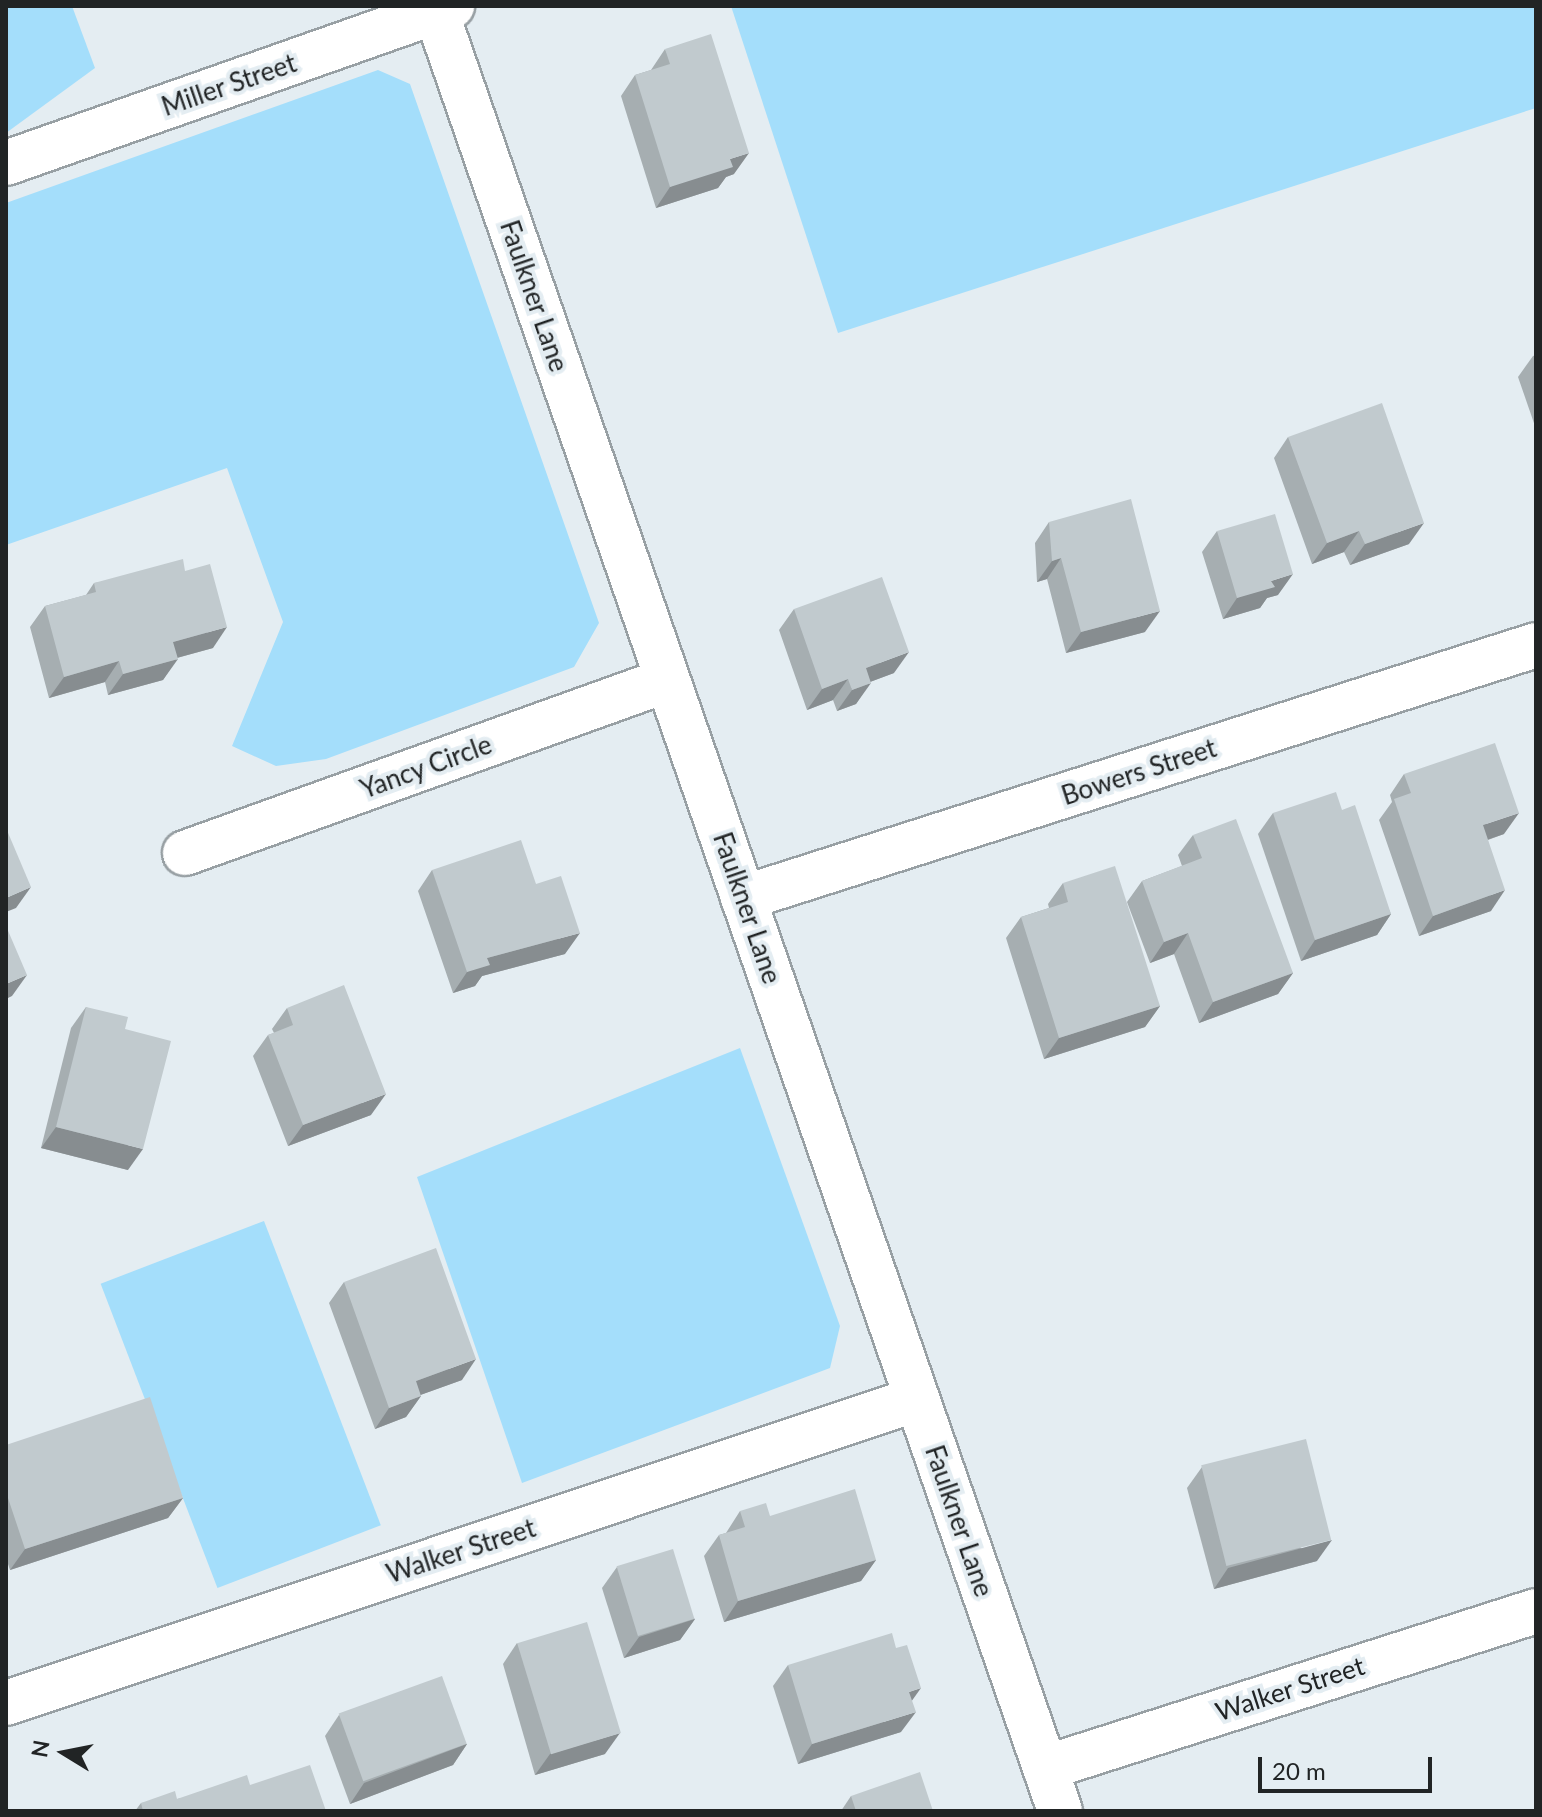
<!DOCTYPE html>
<html>
<head>
<meta charset="utf-8">
<style>
  body { margin:0 }
  #map { position:relative; width:1542px; height:1817px; overflow:hidden; background:#e4edf2; font-family:Lato,sans-serif }
  div>[style] { position:absolute }
  [style*='--x'] { left:calc(var(--x)*1px); top:calc(var(--y)*1px); width:calc(var(--w)*1px); rotate:calc(var(--a)*1deg) }
  .green>* { inset:0; background:#a4defb; transform-origin:0 0 }
  .roads { filter:drop-shadow(2px 0 #98a0a4) drop-shadow(-2px 0 #98a0a4) drop-shadow(0 2px #98a0a4) drop-shadow(0 -2px #98a0a4) }
  .minor>* { height:44px; margin:-22px; padding:0 22px; transform-origin:22px; border-radius:22px; background:#fff }
  .wall>* { inset:0; background:#a6aeb1 }
  .shaded-wall>* { inset:0; background:#878d90 }
  .building>* { inset:0; background:#c1cace; transform-origin:0 0 }
  span { translate:-50% -50%; white-space:nowrap; text-align:center; line-height:1.15; -webkit-text-stroke:8px #e4edf2; paint-order:stroke }
  .street-label { font-size:26px; color:#212425 }
  .frame { position:absolute; inset:0; border:8px solid #212425; pointer-events:none }
  .north { position:absolute; left:24px; top:1713px; width:80px; height:80px; -webkit-text-stroke:6px #e4edf2; paint-order:stroke; rotate:280deg; font-size:22px; font-weight:700; line-height:32px; text-align:center; color:#212425 }
  .north::after { content:''; display:block; margin:auto; width:28px; height:36px; background:#212425; clip-path:polygon(50% 0,100% 100%,50% 72%,0 100%) }
  .scale { position:absolute; left:1258px; top:1757px; width:174px; height:36px; box-sizing:border-box; border:4px solid #212425; border-top:0; padding-left:10px; font-size:24px; line-height:28px; white-space:nowrap; color:#212425; -webkit-text-stroke:6px #e4edf2; paint-order:stroke }
</style>
</head>
<body>
<div id="map">
  <div class="green">
    <i style="clip-path:polygon(6px 6px,72px 6px,95px 68px,6px 133px)"></i>
    <i style="clip-path:polygon(731px 6px,1536px 6px,1536px 108px,838px 333px)"></i>
    <i style="clip-path:polygon(378px 70px,410px 84px,599px 623px,574px 667px,326px 759px,276px 766px,232px 746px,283px 622px,227px 468px,6px 545px,6px 203px)"></i>
    <i style="clip-path:polygon(740px 1048px,840px 1326px,830px 1368px,522px 1483px,417px 1177px)"></i>
    <i style="left:264px;top:1221px;width:326px;height:175px;rotate:69deg"></i>
  </div>
  <div class="roads">
    <div class="minor">
      <i style="--x:434;--y:6;--w:1910;--a:70.87"></i>
      <i style="--x:6;--y:163;--w:473;--a:-19.4"></i>
      <i style="--x:185;--y:853;--w:512;--a:-19.74"></i>
      <i style="--x:743;--y:898;--w:832;--a:-17.69"></i>
      <i style="--x:6;--y:1703;--w:960;--a:-18.45"></i>
      <i style="--x:1045;--y:1768;--w:515;--a:-17.73"></i>
    </div>
  </div>
  <div class="wall">
    <i style="clip-path:polygon(665px 49px,734px 174px,726px 177px,718px 188px,656px 208px,621px 96px,635px 75px,651px 70px)"></i>
    <i style="clip-path:polygon(1536px 355px,1536px 429px,1518px 377px,1533px 356px)"></i>
    <i style="clip-path:polygon(1288px 437px,1409px 544px,1350px 565px,1344px 552px,1312px 564px,1274px 458px)"></i>
    <i style="clip-path:polygon(1049px 522px,1145px 632px,1066px 653px,1047px 579px,1037px 582px,1035px 543px)"></i>
    <i style="clip-path:polygon(1217px 531px,1278px 595px,1267px 598px,1260px 608px,1223px 619px,1202px 552px)"></i>
    <i style="clip-path:polygon(185px 571px,213px 648px,177px 658px,163px 680px,108px 695px,105px 682px,49px 698px,30px 627px,45px 606px,86px 595px,94px 583px)"></i>
    <i style="clip-path:polygon(794px 609px,894px 673px,870px 682px,856px 704px,837px 711px,833px 700px,807px 710px,779px 630px)"></i>
    <i style="clip-path:polygon(1404px 774px,1504px 834px,1488px 840px,1491px 911px,1419px 936px,1379px 820px,1392px 802px,1390px 795px)"></i>
    <i style="clip-path:polygon(1342px 810px,1391px 914px,1377px 935px,1301px 961px,1258px 834px,1273px 813px)"></i>
    <i style="clip-path:polygon(1193px 835px,1293px 973px,1278px 994px,1199px 1023px,1174px 954px,1150px 963px,1127px 902px,1142px 881px,1182px 866px,1178px 855px)"></i>
    <i style="clip-path:polygon(432px 870px,536px 884px,565px 954px,482px 976px,475px 986px,453px 993px,418px 891px)"></i>
    <i style="clip-path:polygon(1063px 883px,1160px 1006px,1145px 1027px,1044px 1059px,1006px 938px,1021px 917px,1049px 908px,1048px 904px)"></i>
    <i style="clip-path:polygon(86px 1007px,125px 1029px,128px 1170px,41px 1148px,71px 1028px)"></i>
    <i style="clip-path:polygon(287px 1008px,371px 1115px,288px 1146px,253px 1056px,268px 1035px,274px 1033px,272px 1029px)"></i>
    <i style="clip-path:polygon(344px 1282px,462px 1380px,420px 1395px,421px 1396px,406px 1417px,375px 1429px,329px 1303px)"></i>
    <i style="clip-path:polygon(6px 1445px,183px 1498px,168px 1518px,10px 1570px,6px 1558px)"></i>
    <i style="clip-path:polygon(1202px 1467px,1317px 1561px,1214px 1589px,1187px 1488px)"></i>
    <i style="clip-path:polygon(740px 1511px,770px 1516px,876px 1560px,861px 1581px,724px 1622px,704px 1556px,719px 1535px,726px 1533px)"></i>
    <i style="clip-path:polygon(617px 1567px,695px 1619px,680px 1640px,624px 1658px,602px 1588px)"></i>
    <i style="clip-path:polygon(517px 1643px,605px 1754px,535px 1775px,503px 1664px)"></i>
    <i style="clip-path:polygon(788px 1665px,901px 1732px,798px 1764px,773px 1686px)"></i>
    <i style="clip-path:polygon(339px 1715px,467px 1744px,453px 1765px,350px 1804px,325px 1736px)"></i>
    <i style="clip-path:polygon(250px 1785px,326px 1811px,135px 1811px,141px 1803px,177px 1799px)"></i>
    <i style="clip-path:polygon(851px 1796px,933px 1811px,841px 1811px)"></i>
  </div>
  <div class="shaded-wall">
    <i style="clip-path:polygon(749px 153px,734px 174px,726px 177px,718px 188px,656px 208px,670px 187px,730px 159px)"></i>
    <i style="clip-path:polygon(1424px 523px,1409px 544px,1350px 565px,1365px 544px)"></i>
    <i style="clip-path:polygon(1359px 531px,1344px 552px,1312px 564px,1327px 543px)"></i>
    <i style="clip-path:polygon(1061px 558px,1047px 579px,1037px 582px,1052px 561px)"></i>
    <i style="clip-path:polygon(1293px 574px,1278px 595px,1267px 598px,1260px 608px,1223px 619px,1237px 598px,1271px 581px)"></i>
    <i style="clip-path:polygon(1160px 611px,1145px 632px,1066px 653px,1081px 632px)"></i>
    <i style="clip-path:polygon(227px 627px,213px 648px,158px 663px,173px 642px)"></i>
    <i style="clip-path:polygon(909px 652px,894px 673px,851px 689px,866px 668px)"></i>
    <i style="clip-path:polygon(178px 659px,163px 680px,108px 695px,123px 674px)"></i>
    <i style="clip-path:polygon(119px 661px,105px 682px,49px 698px,64px 677px)"></i>
    <i style="clip-path:polygon(848px 679px,833px 700px,807px 710px,822px 689px)"></i>
    <i style="clip-path:polygon(871px 683px,856px 704px,837px 711px,852px 690px)"></i>
    <i style="clip-path:polygon(1519px 813px,1504px 834px,1469px 846px,1483px 825px)"></i>
    <i style="clip-path:polygon(31px 887px,16px 908px,6px 912px,6px 898px)"></i>
    <i style="clip-path:polygon(1505px 890px,1491px 911px,1419px 936px,1433px 916px)"></i>
    <i style="clip-path:polygon(1391px 914px,1377px 935px,1301px 961px,1315px 940px)"></i>
    <i style="clip-path:polygon(580px 933px,565px 954px,482px 976px,475px 986px,453px 993px,467px 972px,487px 958px)"></i>
    <i style="clip-path:polygon(1188px 933px,1174px 954px,1150px 963px,1164px 942px)"></i>
    <i style="clip-path:polygon(1293px 973px,1278px 994px,1199px 1023px,1213px 1002px)"></i>
    <i style="clip-path:polygon(27px 975px,12px 996px,6px 999px,6px 984px)"></i>
    <i style="clip-path:polygon(1160px 1006px,1145px 1027px,1044px 1059px,1059px 1038px)"></i>
    <i style="clip-path:polygon(386px 1094px,371px 1115px,288px 1146px,303px 1125px)"></i>
    <i style="clip-path:polygon(56px 1127px,143px 1149px,128px 1170px,41px 1148px)"></i>
    <i style="clip-path:polygon(476px 1359px,462px 1380px,401px 1402px,416px 1381px)"></i>
    <i style="clip-path:polygon(421px 1396px,406px 1417px,375px 1429px,389px 1408px)"></i>
    <i style="clip-path:polygon(183px 1498px,168px 1518px,10px 1570px,25px 1549px)"></i>
    <i style="clip-path:polygon(1332px 1540px,1317px 1561px,1214px 1589px,1228px 1568px)"></i>
    <i style="clip-path:polygon(876px 1560px,861px 1581px,724px 1622px,738px 1601px)"></i>
    <i style="clip-path:polygon(695px 1619px,680px 1640px,624px 1658px,639px 1637px)"></i>
    <i style="clip-path:polygon(921px 1688px,906px 1709px,909px 1692px)"></i>
    <i style="clip-path:polygon(916px 1712px,901px 1732px,798px 1764px,812px 1744px)"></i>
    <i style="clip-path:polygon(620px 1733px,605px 1754px,535px 1775px,550px 1754px)"></i>
    <i style="clip-path:polygon(467px 1744px,453px 1765px,350px 1804px,364px 1783px)"></i>
  </div>
  <div class="building">
    <i style="clip-path:polygon(711px 34px,749px 153px,730px 159px,733px 167px,670px 187px,635px 75px,670px 64px,665px 49px)"></i>
    <i style="clip-path:polygon(1382px 403px,1424px 523px,1365px 544px,1359px 531px,1327px 543px,1288px 437px)"></i>
    <i style="clip-path:polygon(1131px 499px,1160px 611px,1081px 632px,1061px 558px,1052px 561px,1049px 522px)"></i>
    <i style="clip-path:polygon(1275px 514px,1293px 574px,1271px 581px,1275px 587px,1237px 598px,1217px 531px)"></i>
    <i style="clip-path:polygon(183px 559px,185px 571px,210px 564px,227px 627px,173px 642px,178px 659px,123px 674px,119px 661px,64px 677px,45px 606px,96px 592px,94px 583px)"></i>
    <i style="clip-path:polygon(882px 577px,909px 652px,866px 668px,871px 683px,852px 690px,848px 679px,822px 689px,794px 609px)"></i>
    <i style="clip-path:polygon(1495px 743px,1519px 813px,1483px 825px,1505px 890px,1433px 916px,1394px 799px,1411px 793px,1404px 774px)"></i>
    <i style="clip-path:polygon(1336px 792px,1342px 810px,1355px 805px,1391px 914px,1315px 940px,1273px 813px)"></i>
    <i style="clip-path:polygon(1236px 819px,1293px 973px,1213px 1002px,1188px 933px,1164px 942px,1142px 881px,1202px 858px,1193px 835px)"></i>
    <i style="clip-path:polygon(6px 828px,31px 887px,6px 898px)"></i>
    <i style="clip-path:polygon(521px 840px,536px 884px,561px 876px,580px 933px,487px 958px,490px 965px,467px 972px,432px 870px)"></i>
    <i style="clip-path:polygon(1115px 866px,1160px 1006px,1059px 1038px,1021px 917px,1068px 902px,1063px 883px)"></i>
    <i style="clip-path:polygon(6px 926px,27px 975px,6px 984px)"></i>
    <i style="clip-path:polygon(344px 985px,386px 1094px,303px 1125px,268px 1035px,293px 1025px,287px 1008px)"></i>
    <i style="clip-path:polygon(86px 1007px,128px 1017px,125px 1029px,171px 1041px,143px 1149px,56px 1127px)"></i>
    <i style="clip-path:polygon(436px 1248px,476px 1359px,416px 1381px,421px 1396px,389px 1408px,344px 1282px)"></i>
    <i style="clip-path:polygon(150px 1397px,183px 1498px,25px 1549px,6px 1492px,6px 1445px)"></i>
    <i style="left:1306px;top:1439px;width:104px;height:108px;rotate:76deg"></i>
    <i style="clip-path:polygon(855px 1489px,876px 1560px,738px 1601px,719px 1535px,745px 1527px,740px 1511px,766px 1503px,770px 1516px)"></i>
    <i style="left:673px;top:1549px;width:73px;height:59px;rotate:73deg"></i>
    <i style="left:587px;top:1622px;width:116px;height:73px;rotate:73deg"></i>
    <i style="clip-path:polygon(892px 1633px,896px 1648px,907px 1645px,921px 1688px,909px 1692px,916px 1712px,812px 1744px,788px 1665px)"></i>
    <i style="left:442px;top:1676px;width:72px;height:110px;rotate:70deg"></i>
    <i style="clip-path:polygon(310px 1765px,326px 1811px,143px 1811px,141px 1803px,175px 1791px,177px 1799px,247px 1775px,250px 1785px)"></i>
    <i style="clip-path:polygon(920px 1772px,933px 1811px,856px 1811px,851px 1796px)"></i>
  </div>
  <div class="street-label">
    <span style="left:229px;top:85px;rotate:-19deg">Miller Street</span>
    <span style="left:534px;top:296px;rotate:71deg">Faulkner Lane</span>
    <span style="left:426px;top:767px;rotate:-20deg">Yancy Circle</span>
    <span style="left:1139px;top:772px;rotate:-18deg">Bowers Street</span>
    <span style="left:747px;top:908px;rotate:71deg">Faulkner Lane</span>
    <span style="left:959px;top:1521px;rotate:71deg">Faulkner Lane</span>
    <span style="left:461px;top:1551px;rotate:-18deg">Walker Street</span>
    <span style="left:1290px;top:1689px;rotate:-18deg">Walker Street</span>
  </div>
  <div class="frame"></div>
  <div class="north">N</div>
  <div class="scale">20 m</div>
</div>
</body>
</html>
